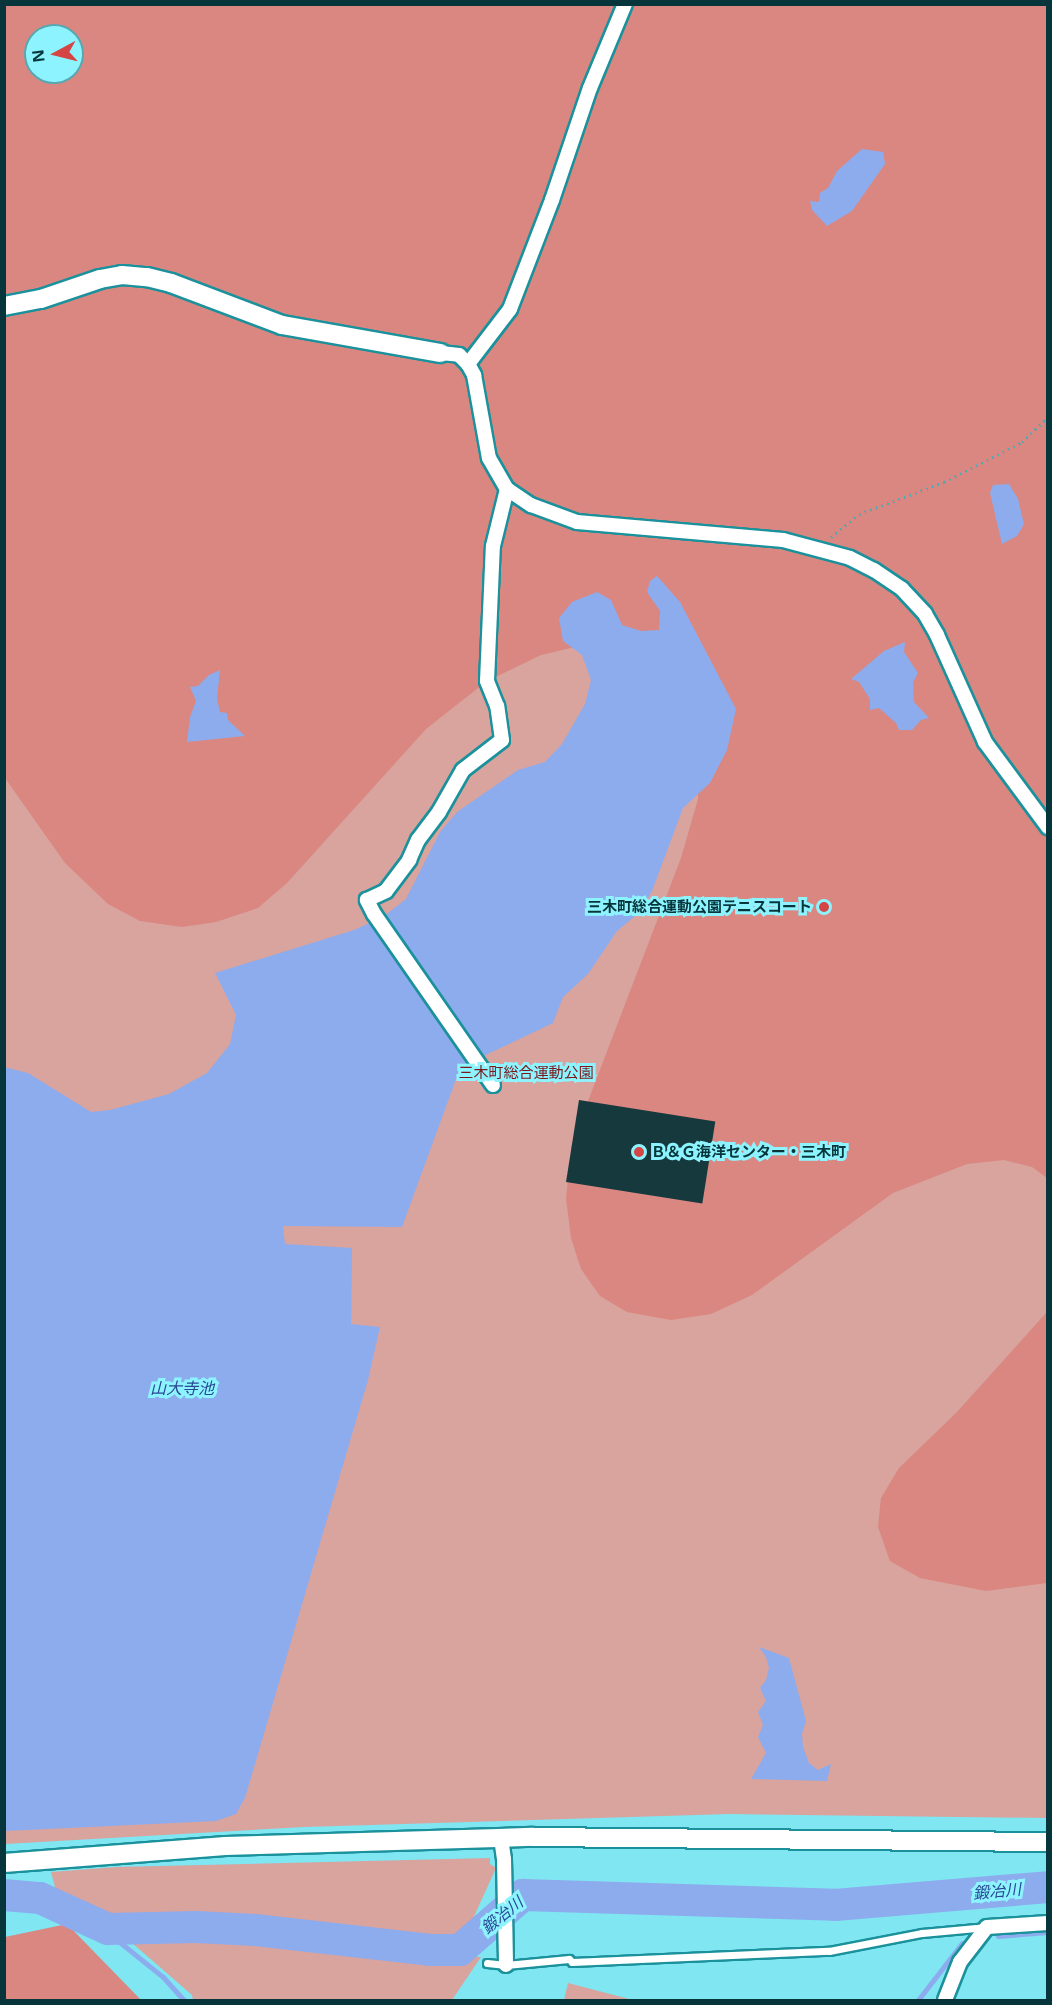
<!DOCTYPE html>
<html>
<head>
<meta charset="utf-8">
<style>
  body { margin:0 }
  #map { position:relative; width:1052px; height:2005px; overflow:hidden; background:#7fe6f2; font-family:"Noto Sans","Noto Sans JP",sans-serif }
  div>[style] { position:absolute }
  [style*='--x'] { left:calc(var(--x)*1px); top:calc(var(--y)*1px); width:calc(var(--w)*1px); rotate:calc(var(--a)*1deg) }
  .green>* { inset:0; background:#d9a39e }
  .forest>* { inset:0; background:#d98780 }
  .water>* { inset:0; background:#8dacee }
  .stream>* { height:5px; margin:-2.5px; padding:0 2.5px; transform-origin:2.5px; border-radius:2.5px; background:#8dacee }
  .river>* { height:32px; margin:-16px; padding:0 16px; transform-origin:16px; border-radius:16px; background:#8dacee }
  .building>* { inset:0; background:#16393d; transform-origin:0 0 }
  .path>* { height:3px; margin-top:-1.5px; transform-origin:0; background:repeating-linear-gradient(90deg,#53a6b0 0 1.5px,transparent 0 6px) }
  .roads { filter:drop-shadow(2px 0 #1b919c) drop-shadow(-2px 0 #1b919c) drop-shadow(0 2px #1b919c) drop-shadow(0 -2px #1b919c) }
  .service>* { height:7px; margin:-3.5px; padding:0 3.5px; transform-origin:3.5px; border-radius:3.5px; background:#fff }
  .minor>* { height:14px; margin:-7px; padding:0 7px; transform-origin:7px; border-radius:7px; background:#fff }
  .tertiary>* { height:18px; margin:-9px; padding:0 9px; transform-origin:9px; border-radius:9px; background:#fff }
  .dots>* { width:16px; height:16px; translate:-50% -50%; box-sizing:border-box; border:3px solid #8df4ff; border-radius:50% }
  span { translate:-50% -50%; white-space:nowrap; text-align:center; line-height:1.15; -webkit-text-stroke:6px #8df4ff; paint-order:stroke }
  .poi-label { font-size:15px; color:#06363b; font-weight:700 }
  .right { translate:-100% -50%; text-align:right }
  .left { translate:0 -50%; text-align:left }
  .park-label { font-size:15px; color:#7a181b }
  .water-label { font-size:16px; color:#294895; font-style:italic }
  .frame { position:absolute; inset:0; border:6px solid #06363b; pointer-events:none }
  .north { position:absolute; left:24px; top:24px; width:60px; height:60px; box-sizing:border-box; background:#8df4ff; border:2px solid #57a8b1; border-radius:50%; rotate:263deg; font-size:16px; font-weight:700; line-height:24px; text-align:center; color:#06363b }
  .north::after { content:''; display:block; margin:auto; width:21px; height:27px; background:#d44544; clip-path:polygon(50% 0,100% 100%,50% 72%,0 100%) }
</style>
</head>
<body>
<div id="map">
  <div class="green">
    <i style="clip-path:polygon(5px 330px,1047px 870px,1047px 1818px,729px 1814px,304px 1827px,5px 1844px)"></i>
    <i style="clip-path:polygon(490px 1858px,490px 1864px,496px 1868px,462px 1943px,429px 1942px,239px 1922px,111px 1920px,78px 1905px,56px 1891px,51px 1872px,116px 1867px)"></i>
    <i style="clip-path:polygon(124px 1936px,254px 1940px,425px 1957px,481px 1957px,452px 2000px,193px 2000px,192px 1995px)"></i>
    <i style="clip-path:polygon(568px 1983px,633px 2000px,564px 2000px)"></i>
  </div>
  <div class="forest">
    <i style="clip-path:polygon(evenodd,5px 5px,1047px 5px,1047px 1178px,1032px 1167px,1004px 1160px,967px 1164px,893px 1193px,752px 1295px,711px 1314px,671px 1320px,627px 1312px,600px 1296px,581px 1269px,571px 1238px,566px 1198px,572px 1143px,681px 858px,698px 799px,698px 740px,596px 642px,541px 655px,487px 681px,426px 729px,287px 883px,258px 908px,216px 922px,182px 927px,140px 921px,108px 904px,65px 863px,5px 778px,5px 5px,36px 36px,72px 36px,72px 72px,36px 72px,36px 36px)"></i>
    <i style="clip-path:polygon(1047px 1312px,1047px 1583px,986px 1591px,920px 1578px,890px 1561px,878px 1527px,881px 1498px,899px 1468px,957px 1412px)"></i>
    <i style="clip-path:polygon(67px 1924px,141px 2000px,5px 2000px,5px 1937px)"></i>
  </div>
  <div class="water">
    <i style="clip-path:polygon(862px 149px,883px 152px,885px 164px,852px 211px,827px 226px,812px 210px,810px 201px,819px 202px,820px 193px,828px 188px,837px 171px)"></i>
    <i style="clip-path:polygon(1009px 484px,1018px 499px,1024px 524px,1017px 536px,1002px 544px,990px 493px,993px 485px)"></i>
    <i style="clip-path:polygon(657px 576px,680px 602px,736px 709px,727px 750px,710px 783px,683px 808px,652px 891px,640px 912px,617px 931px,588px 974px,563px 997px,553px 1023px,473px 1061px,459px 1071px,402px 1227px,283px 1226px,285px 1244px,352px 1248px,351px 1324px,380px 1327px,368px 1380px,245px 1798px,236px 1814px,216px 1821px,5px 1831px,4px 1067px,28px 1073px,91px 1112px,110px 1110px,169px 1094px,207px 1073px,230px 1044px,236px 1015px,215px 973px,354px 930px,383px 917px,406px 899px,440px 832px,457px 812px,518px 770px,545px 762px,562px 744px,585px 704px,591px 680px,582px 655px,563px 641px,559px 618px,572px 602px,597px 592px,611px 600px,622px 625px,641px 631px,659px 630px,660px 611px,647px 592px,650px 581px)"></i>
    <i style="clip-path:polygon(905px 642px,904px 652px,918px 673px,913px 682px,914px 702px,929px 718px,921px 720px,912px 730px,899px 730px,896px 723px,879px 708px,870px 710px,870px 699px,859px 682px,851px 679px,884px 651px)"></i>
    <i style="clip-path:polygon(220px 670px,217px 698px,220px 712px,227px 713px,228px 720px,245px 736px,187px 742px,190px 717px,196px 701px,190px 687px,198px 686px,209px 675px)"></i>
    <i style="clip-path:polygon(759px 1647px,789px 1658px,806px 1721px,802px 1734px,803px 1747px,809px 1763px,818px 1770px,831px 1764px,827px 1781px,751px 1779px,766px 1753px,758px 1737px,763px 1725px,758px 1712px,766px 1701px,760px 1688px,766px 1680px,769px 1668px,766px 1657px)"></i>
    <i style="clip-path:polygon(5px 1889px,46px 1894px,108px 1926px,107px 1932px,24px 1898px,5px 1900px)"></i>
  </div>
  <div class="stream">
    <i style="--x:107;--y:1932;--w:72;--a:38.8"></i>
    <i style="--x:163;--y:1977;--w:31;--a:48"></i>
    <i style="--x:998;--y:1936;--w:50;--a:-4.6"></i>
    <i style="--x:918;--y:2000;--w:72;--a:-52.3"></i>
  </div>
  <div class="river">
    <i style="--x:4;--y:1895;--w:36;--a:5"></i>
    <i style="--x:40;--y:1898;--w:75;--a:24.5"></i>
    <i style="--x:108;--y:1929;--w:88;--a:-1.3"></i>
    <i style="--x:196;--y:1927;--w:59;--a:2.9"></i>
    <i style="--x:255;--y:1930;--w:176;--a:6.5"></i>
    <i style="--x:430;--y:1950;--w:30;--a:0"></i>
    <i style="--x:460;--y:1950;--w:84;--a:-41.1"></i>
    <i style="--x:523;--y:1895;--w:312;--a:1.8"></i>
    <i style="--x:835;--y:1905;--w:214;--a:-4.8"></i>
  </div>
  <div class="building">
    <i style="left:579px;top:1100px;width:138px;height:83px;rotate:9deg"></i>
  </div>
  <div class="path">
    <i style="--x:831;--y:537;--w:36;--a:-39"></i>
    <i style="--x:859;--y:514;--w:91;--a:-20.6"></i>
    <i style="--x:944;--y:482;--w:88;--a:-27.1"></i>
    <i style="--x:1022;--y:442;--w:36;--a:-44"></i>
  </div>
  <div class="roads">
    <div class="service">
      <i style="--x:487;--y:1963;--w:19;--a:6"></i>
      <i style="--x:506;--y:1965;--w:63;--a:-5.4"></i>
      <i style="--x:569;--y:1959;--w:4;--a:45"></i>
      <i style="--x:572;--y:1962;--w:257;--a:-2.5"></i>
      <i style="--x:829;--y:1951;--w:95;--a:-11"></i>
      <i style="--x:922;--y:1933;--w:65;--a:-5.3"></i>
    </div>
    <div class="minor">
      <i style="--x:441;--y:353;--w:18;--a:6"></i>
      <i style="--x:459;--y:355;--w:13;--a:45"></i>
      <i style="--x:468;--y:364;--w:13;--a:61"></i>
      <i style="--x:474;--y:375;--w:84;--a:79.8"></i>
      <i style="--x:489;--y:458;--w:36;--a:60"></i>
      <i style="--x:507;--y:489;--w:29;--a:34"></i>
      <i style="--x:531;--y:505;--w:49;--a:20.3"></i>
      <i style="--x:577;--y:522;--w:207;--a:5"></i>
      <i style="--x:783;--y:540;--w:69;--a:15"></i>
      <i style="--x:850;--y:558;--w:27;--a:27"></i>
      <i style="--x:874;--y:570;--w:34;--a:34"></i>
      <i style="--x:902;--y:589;--w:34;--a:47"></i>
      <i style="--x:925;--y:614;--w:24;--a:60"></i>
      <i style="--x:937;--y:635;--w:117;--a:65.8"></i>
      <i style="--x:985;--y:742;--w:106;--a:53.5"></i>
      <i style="--x:468;--y:364;--w:69;--a:-52.6"></i>
      <i style="--x:510;--y:309;--w:117;--a:-68.9"></i>
      <i style="--x:552;--y:200;--w:118;--a:-71.3"></i>
      <i style="--x:590;--y:88;--w:91;--a:-67.4"></i>
      <i style="--x:493;--y:1085;--w:208;--a:-124.8"></i>
      <i style="--x:374;--y:914;--w:16;--a:-117"></i>
      <i style="--x:367;--y:900;--w:21;--a:-25"></i>
      <i style="--x:386;--y:891;--w:39;--a:-53"></i>
      <i style="--x:409;--y:860;--w:22;--a:-66"></i>
      <i style="--x:418;--y:840;--w:35;--a:-53"></i>
      <i style="--x:439;--y:812;--w:48;--a:-60.3"></i>
      <i style="--x:463;--y:770;--w:49;--a:-37.6"></i>
      <i style="--x:502;--y:740;--w:34;--a:-98"></i>
      <i style="--x:497;--y:706;--w:27;--a:-112"></i>
      <i style="--x:487;--y:681;--w:135;--a:-87.5"></i>
      <i style="--x:493;--y:546;--w:59;--a:-76.2"></i>
      <i style="--x:501;--y:1838;--w:21;--a:82"></i>
      <i style="--x:504;--y:1859;--w:106;--a:88.9"></i>
      <i style="--x:945;--y:2000;--w:41;--a:-68.5"></i>
      <i style="--x:960;--y:1962;--w:44;--a:-52.4"></i>
      <i style="--x:987;--y:1927;--w:61;--a:-3.8"></i>
    </div>
    <div class="tertiary">
      <i style="--x:4;--y:306;--w:38;--a:-11"></i>
      <i style="--x:41;--y:299;--w:62;--a:-18.7"></i>
      <i style="--x:100;--y:279;--w:22;--a:-10"></i>
      <i style="--x:122;--y:275;--w:25;--a:5"></i>
      <i style="--x:147;--y:277;--w:25;--a:14"></i>
      <i style="--x:171;--y:283;--w:119;--a:20.7"></i>
      <i style="--x:282;--y:325;--w:161;--a:10"></i>
      <i style="--x:4;--y:1863;--w:222;--a:-4.4"></i>
      <i style="--x:225;--y:1846;--w:308;--a:-1.7"></i>
      <i style="--x:533;--y:1837;--w:515;--a:0.56"></i>
    </div>
  </div>
  <div class="dots">
    <i style="left:824px;top:907px;background:#d44544"></i>
    <i style="left:639px;top:1152px;background:#d44544"></i>
  </div>
  <div class="poi-label">
    <span class="right" style="left:812px;top:907px">三木町総合運動公園テニスコート</span>
    <span class="left" style="left:651px;top:1152px">Ｂ＆Ｇ海洋センター・三木町</span>
  </div>
  <div class="park-label">
    <span style="left:526px;top:1073px">三木町総合運動公園</span>
  </div>
  <div class="water-label">
    <span style="left:182px;top:1388px">山大寺池</span>
    <span style="left:997px;top:1891px;rotate:-5deg">鍛冶川</span>
    <span style="left:502px;top:1915px;rotate:-39deg">鍛冶川</span>
  </div>
  <div class="frame"></div>
  <div class="north">N</div>
</div>
</body>
</html>
